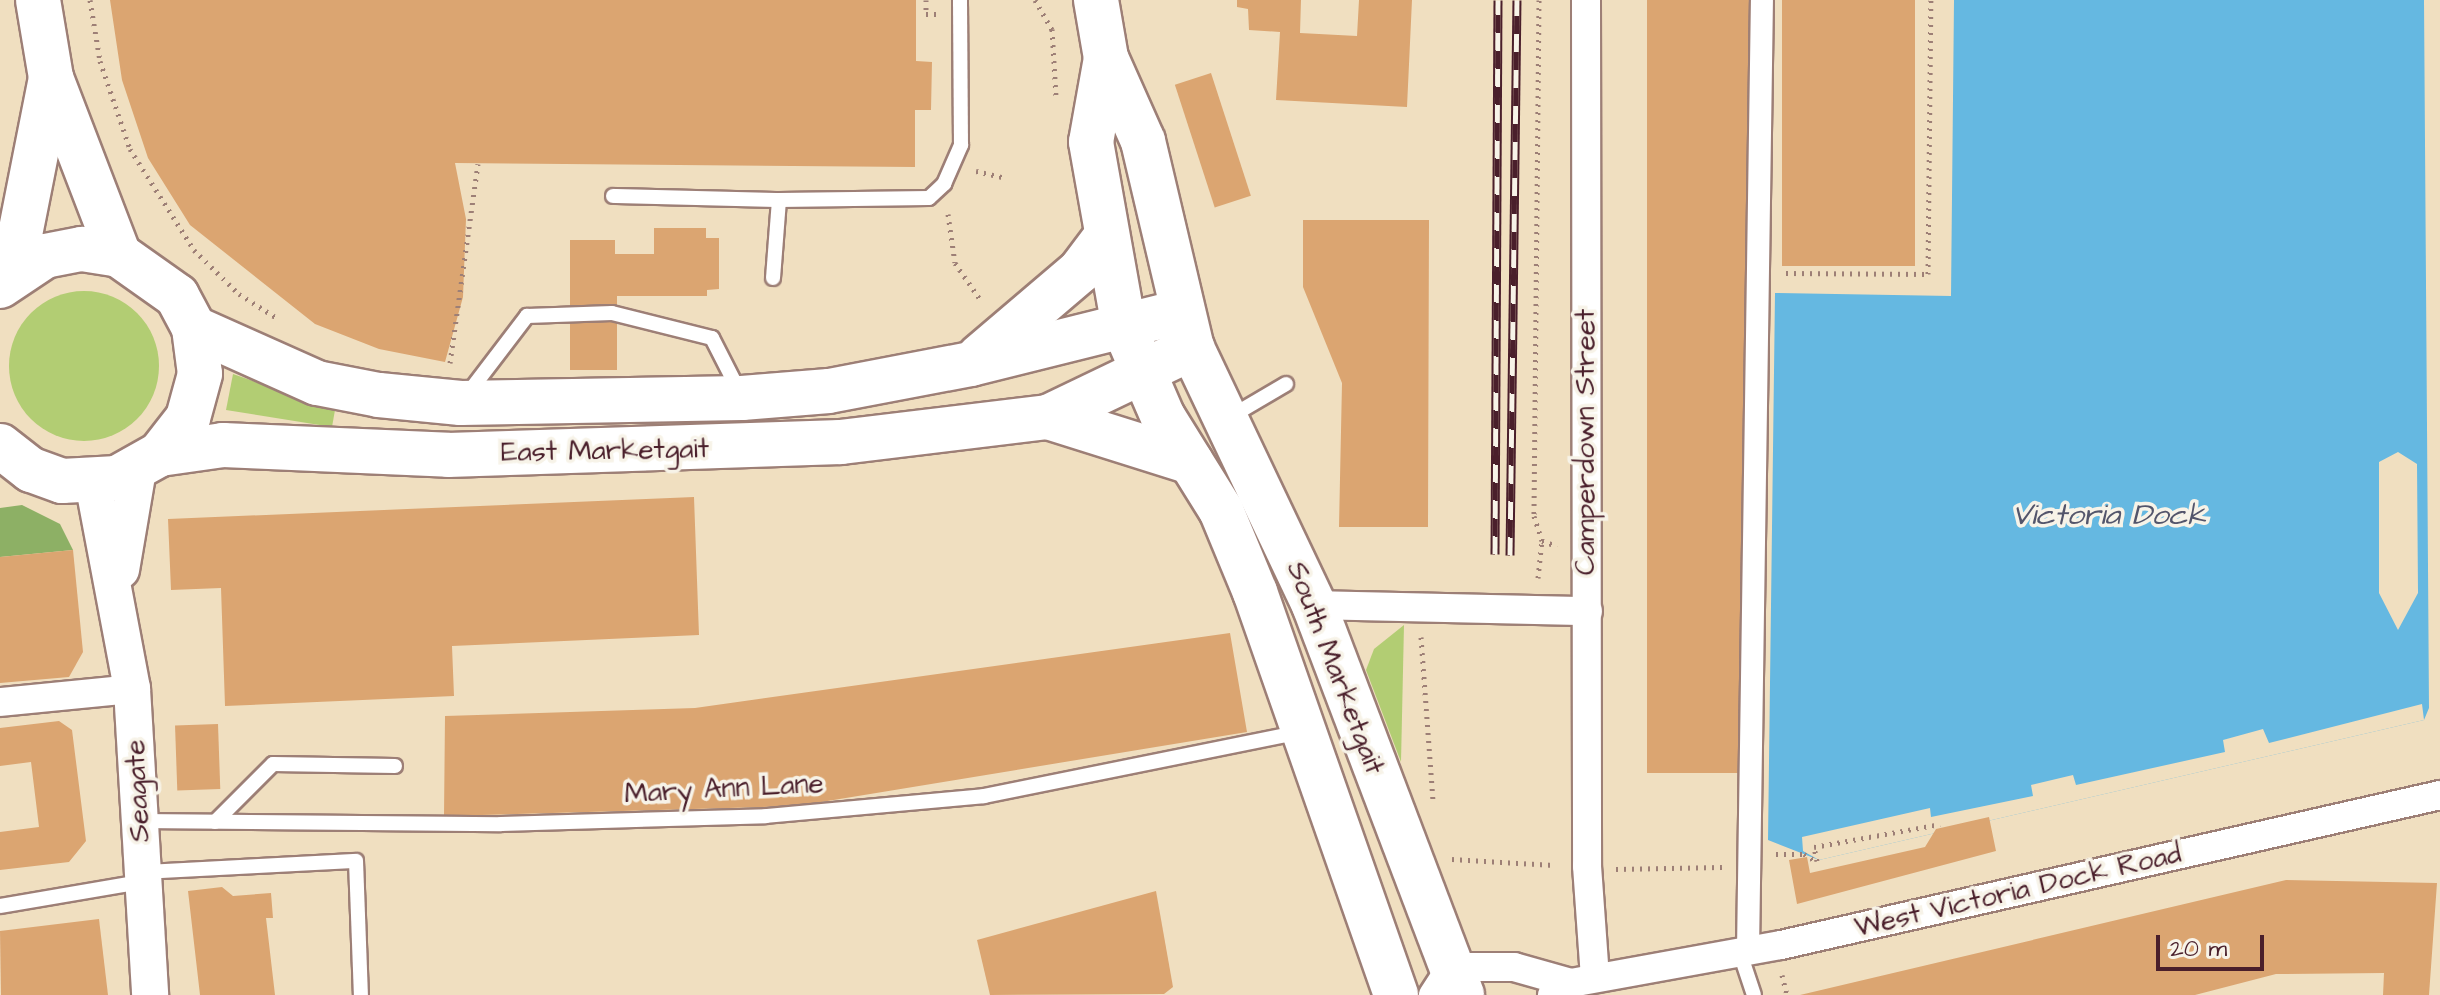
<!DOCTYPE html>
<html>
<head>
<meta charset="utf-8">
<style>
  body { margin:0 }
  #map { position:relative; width:2440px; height:995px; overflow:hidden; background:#f0dfc0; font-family:"Architects Daughter",sans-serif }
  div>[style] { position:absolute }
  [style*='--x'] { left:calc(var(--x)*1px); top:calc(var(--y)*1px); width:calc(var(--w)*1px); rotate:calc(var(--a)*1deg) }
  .green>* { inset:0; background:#b2cd73 }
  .round { border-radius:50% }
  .forest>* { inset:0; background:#8db065 }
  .water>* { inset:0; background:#65b8e1 }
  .pier>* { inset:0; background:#f0dfc0 }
  .building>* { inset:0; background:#dba571; transform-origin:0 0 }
  .path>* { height:5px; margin-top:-2.5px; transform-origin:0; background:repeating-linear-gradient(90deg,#9d7f76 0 2px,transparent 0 8px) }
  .roads { filter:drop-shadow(2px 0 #9d7f76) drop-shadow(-2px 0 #9d7f76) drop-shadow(0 2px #9d7f76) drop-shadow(0 -2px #9d7f76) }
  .service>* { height:14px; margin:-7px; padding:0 7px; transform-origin:7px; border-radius:7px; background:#fff }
  .pedestrian>* { height:22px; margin:-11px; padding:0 11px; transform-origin:11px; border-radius:11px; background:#fff }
  .minor>* { height:28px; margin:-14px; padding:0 14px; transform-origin:14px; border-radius:14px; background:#fff }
  .tertiary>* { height:36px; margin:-18px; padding:0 18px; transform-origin:18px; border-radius:18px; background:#fff }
  .primary>* { height:44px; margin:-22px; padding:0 22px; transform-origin:22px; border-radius:22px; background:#fff }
  .trunk>* { height:44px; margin:-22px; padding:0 22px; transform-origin:22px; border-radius:22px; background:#fff }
  .rail>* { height:9px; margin-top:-4.5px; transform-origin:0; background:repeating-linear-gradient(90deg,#f7f3e8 0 18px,#4a1f2b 0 36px); box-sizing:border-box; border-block:2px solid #4a1f2b }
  span { translate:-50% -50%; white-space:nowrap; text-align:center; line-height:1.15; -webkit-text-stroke:7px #f7f3e8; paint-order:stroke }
  .street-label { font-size:28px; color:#4a1f2b }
  .water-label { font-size:30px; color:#53556b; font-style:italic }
  .scale { position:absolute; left:2156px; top:935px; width:108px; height:36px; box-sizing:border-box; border:4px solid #4a1f2b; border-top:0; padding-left:10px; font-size:24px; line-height:28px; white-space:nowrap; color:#4a1f2b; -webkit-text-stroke:6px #f7f3e8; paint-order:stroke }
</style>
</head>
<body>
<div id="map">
  <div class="green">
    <i class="round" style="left:9px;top:291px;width:150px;height:150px"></i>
    <i style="clip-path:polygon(233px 374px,335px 410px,332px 427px,226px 410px)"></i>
    <i style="clip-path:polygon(1404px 625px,1401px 762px,1366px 670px,1374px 649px)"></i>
  </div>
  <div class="forest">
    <i style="clip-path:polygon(22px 505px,60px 524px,73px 550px,0 557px,0 508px)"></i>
  </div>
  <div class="water">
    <i style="clip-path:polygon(evenodd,1954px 0,2424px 0,2429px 708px,2424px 720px,1819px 860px,1768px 840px,1775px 293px,1951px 296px,1954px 0,2398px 452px,2417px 464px,2418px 593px,2398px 630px,2379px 593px,2379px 462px,2398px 452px)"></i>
  </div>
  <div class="pier">
    <i style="clip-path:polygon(2422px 704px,2424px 720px,1819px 860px,1803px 851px,1802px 837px,1930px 808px,1931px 817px,2033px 796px,2031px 785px,2073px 775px,2076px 785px,2225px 752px,2223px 740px,2263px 729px,2269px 743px)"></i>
  </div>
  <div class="building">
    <i style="clip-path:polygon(110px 0,916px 0,916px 61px,932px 62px,931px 110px,915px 110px,915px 167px,455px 163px,466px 219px,463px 297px,445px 362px,379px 349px,315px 324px,190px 225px,148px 158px,122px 80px)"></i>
    <i style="clip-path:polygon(1237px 0,1301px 0,1300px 33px,1357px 36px,1359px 0,1412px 0,1407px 107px,1276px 100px,1280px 32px,1249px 30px,1248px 9px,1237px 7px)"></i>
    <i style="left:1647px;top:0;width:102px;height:773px"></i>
    <i style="left:1782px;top:0;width:133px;height:266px"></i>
    <i style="left:1211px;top:73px;width:129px;height:38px;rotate:72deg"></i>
    <i style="clip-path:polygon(1303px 220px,1429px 220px,1428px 527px,1339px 527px,1342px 383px,1303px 287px)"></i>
    <i style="clip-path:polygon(654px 228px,706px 228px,706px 238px,719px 238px,719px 289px,707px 290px,707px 296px,617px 296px,617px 370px,570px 370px,570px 240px,615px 240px,615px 254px,654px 254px)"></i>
    <i style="clip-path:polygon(694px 497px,699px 635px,452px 646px,454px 696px,225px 706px,221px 588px,171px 590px,168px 519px)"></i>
    <i style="clip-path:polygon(73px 550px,83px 652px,69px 677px,0 683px,0 557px)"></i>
    <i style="clip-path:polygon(1230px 633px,1247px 732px,797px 806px,444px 816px,445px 716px,695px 708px)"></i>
    <i style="clip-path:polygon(59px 721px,72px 730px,86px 841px,69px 862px,0 870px,0 832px,39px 827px,31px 762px,0 766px,0 728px)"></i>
    <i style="left:218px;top:724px;width:65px;height:43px;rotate:88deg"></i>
    <i style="clip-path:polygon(1989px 817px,1996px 851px,1797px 904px,1789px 860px,1807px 857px,1810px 873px,1925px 847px,1936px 829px)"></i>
    <i style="clip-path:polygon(2286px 880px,2437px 883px,2429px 995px,2383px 995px,2384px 973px,2276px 974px,2195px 995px,1800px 995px)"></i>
    <i style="clip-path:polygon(222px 887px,233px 896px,271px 893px,273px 918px,266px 918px,275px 995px,200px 995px,188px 891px)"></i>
    <i style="clip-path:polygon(1156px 891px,1173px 987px,1164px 994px,990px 995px,977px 940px)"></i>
    <i style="clip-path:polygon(99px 919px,108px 995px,1px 995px,0 931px)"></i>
  </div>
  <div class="path">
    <i style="--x:90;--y:0;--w:62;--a:80.7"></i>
    <i style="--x:100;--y:61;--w:93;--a:71.2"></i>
    <i style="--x:130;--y:149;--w:120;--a:57.6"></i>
    <i style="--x:194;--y:250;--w:63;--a:44.4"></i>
    <i style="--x:239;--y:294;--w:45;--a:32.3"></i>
    <i style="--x:926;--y:0;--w:14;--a:90"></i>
    <i style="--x:926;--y:14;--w:10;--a:0"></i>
    <i style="--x:1035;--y:0;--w:34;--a:60"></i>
    <i style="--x:1052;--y:29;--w:68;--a:86.6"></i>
    <i style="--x:1539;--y:0;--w:516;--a:90.56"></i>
    <i style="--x:1534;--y:516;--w:26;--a:72"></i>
    <i style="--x:1542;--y:541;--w:16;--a:18"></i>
    <i style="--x:976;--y:171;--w:27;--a:13"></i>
    <i style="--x:948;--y:214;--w:49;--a:81.9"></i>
    <i style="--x:955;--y:263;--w:47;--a:55.3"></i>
    <i style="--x:1786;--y:273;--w:142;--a:0.4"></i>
    <i style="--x:1928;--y:274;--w:274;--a:-89.4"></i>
    <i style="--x:450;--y:363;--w:201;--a:-82"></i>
    <i style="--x:1538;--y:578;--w:37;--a:-84"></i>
    <i style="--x:1421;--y:637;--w:162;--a:85.8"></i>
    <i style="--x:1776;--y:854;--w:28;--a:0"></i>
    <i style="--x:1804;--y:854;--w:15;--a:32"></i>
    <i style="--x:1452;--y:859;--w:102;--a:3.4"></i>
    <i style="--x:1817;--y:861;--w:14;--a:-102"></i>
    <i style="--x:1814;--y:847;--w:128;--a:-10.3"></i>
    <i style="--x:1616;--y:869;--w:106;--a:-1.1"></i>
    <i style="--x:1782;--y:975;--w:21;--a:76"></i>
  </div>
  <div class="roads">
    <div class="service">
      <i style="--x:613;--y:196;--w:166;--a:1.4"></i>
      <i style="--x:773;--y:278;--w:78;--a:-85.6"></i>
      <i style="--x:779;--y:200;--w:150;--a:-0.8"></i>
      <i style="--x:929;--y:198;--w:21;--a:-43"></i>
      <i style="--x:944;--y:184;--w:43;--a:-66.4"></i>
      <i style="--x:961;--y:145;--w:145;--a:-90.4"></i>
      <i style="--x:466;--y:396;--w:101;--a:-52.7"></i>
      <i style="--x:527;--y:316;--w:85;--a:-2"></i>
      <i style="--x:612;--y:313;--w:103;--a:14"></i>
      <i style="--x:712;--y:338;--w:62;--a:63"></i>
      <i style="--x:1230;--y:417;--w:65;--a:-30.5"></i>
      <i style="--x:140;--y:821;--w:361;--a:0.5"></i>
      <i style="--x:501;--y:824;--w:265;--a:-1.7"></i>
      <i style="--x:766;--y:816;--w:219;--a:-5.2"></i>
      <i style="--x:984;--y:796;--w:322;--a:-11.4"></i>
      <i style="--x:215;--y:822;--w:82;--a:-45"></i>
      <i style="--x:273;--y:764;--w:122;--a:0.9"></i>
      <i style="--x:144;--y:872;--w:212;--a:-3"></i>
      <i style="--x:356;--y:861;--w:134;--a:87.9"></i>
      <i style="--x:0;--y:906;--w:143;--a:-9.7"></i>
      <i style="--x:1740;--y:953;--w:44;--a:71.6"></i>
    </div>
    <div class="pedestrian">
      <i style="--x:1748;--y:951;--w:951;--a:-89.16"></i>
    </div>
    <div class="minor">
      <i style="--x:1586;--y:0;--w:866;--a:89.93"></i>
      <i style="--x:1587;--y:866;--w:112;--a:85.9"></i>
      <i style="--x:1314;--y:605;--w:274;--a:1.3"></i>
      <i style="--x:0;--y:702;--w:133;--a:-5.6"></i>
      <i style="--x:1433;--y:995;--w:33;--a:-57"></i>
      <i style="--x:1451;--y:967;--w:63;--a:0"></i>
      <i style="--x:1514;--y:967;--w:59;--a:15.7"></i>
      <i style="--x:1552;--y:995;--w:22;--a:-32"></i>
      <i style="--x:1571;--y:983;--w:213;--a:-10.3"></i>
      <i style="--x:1781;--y:945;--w:676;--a:-12.82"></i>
    </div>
    <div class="tertiary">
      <i style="--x:93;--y:482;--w:211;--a:79.3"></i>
      <i style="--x:132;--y:689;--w:307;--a:86.6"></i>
      <i style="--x:121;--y:570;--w:102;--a:-80.4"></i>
    </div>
    <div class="primary">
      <i style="--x:38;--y:0;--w:79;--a:80.5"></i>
      <i style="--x:51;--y:78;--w:190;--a:69"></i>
      <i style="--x:12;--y:275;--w:201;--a:-78.8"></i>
      <i style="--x:0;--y:286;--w:54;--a:-33.7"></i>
      <i style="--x:45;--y:256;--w:38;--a:-11"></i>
      <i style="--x:82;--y:249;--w:37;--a:9"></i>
      <i style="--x:119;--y:255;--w:71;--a:35.3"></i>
      <i style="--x:177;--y:296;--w:36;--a:62"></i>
      <i style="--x:194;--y:328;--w:46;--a:82.6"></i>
      <i style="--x:200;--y:374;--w:46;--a:105.3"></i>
      <i style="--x:188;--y:418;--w:46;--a:127.9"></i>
      <i style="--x:160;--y:454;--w:49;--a:150.8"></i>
      <i style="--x:117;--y:478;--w:55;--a:176.9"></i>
      <i style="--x:62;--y:481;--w:33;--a:-160"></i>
      <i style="--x:31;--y:470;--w:39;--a:-142"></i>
      <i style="--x:194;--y:328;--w:135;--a:24.1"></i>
      <i style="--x:317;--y:383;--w:63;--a:11"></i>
      <i style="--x:379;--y:395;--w:82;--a:5.6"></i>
      <i style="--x:461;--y:403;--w:281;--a:-1"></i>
      <i style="--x:742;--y:398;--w:87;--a:-4.6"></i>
      <i style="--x:829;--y:391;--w:145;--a:-10.8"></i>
      <i style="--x:971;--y:364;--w:215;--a:-14"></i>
      <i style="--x:979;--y:357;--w:133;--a:-40.4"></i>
      <i style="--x:1080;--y:271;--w:40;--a:-53"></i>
      <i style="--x:1048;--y:417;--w:150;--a:17.5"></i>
      <i style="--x:160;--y:454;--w:64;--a:-8.1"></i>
      <i style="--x:223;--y:445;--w:225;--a:2.5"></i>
      <i style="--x:448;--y:455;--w:393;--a:-1.9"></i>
      <i style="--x:841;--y:442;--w:209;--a:-6.9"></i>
      <i style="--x:1048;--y:417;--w:160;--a:-25.6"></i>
    </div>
    <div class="trunk">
      <i style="--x:1096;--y:0;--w:59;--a:80.2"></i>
      <i style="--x:1106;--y:58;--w:91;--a:66"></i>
      <i style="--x:1143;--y:141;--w:213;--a:76.7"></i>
      <i style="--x:1192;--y:348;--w:284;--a:64.6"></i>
      <i style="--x:1314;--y:605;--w:417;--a:69.2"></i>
      <i style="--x:1106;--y:58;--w:85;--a:100.1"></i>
      <i style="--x:1091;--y:142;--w:188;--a:79.9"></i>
      <i style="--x:1124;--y:327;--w:98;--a:66.6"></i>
      <i style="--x:1163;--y:417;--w:110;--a:58.1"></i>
      <i style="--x:1221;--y:510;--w:89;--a:67.5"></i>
      <i style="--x:1255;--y:592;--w:427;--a:70.7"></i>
    </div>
  </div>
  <div class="rail">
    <i style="--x:1495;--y:554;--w:554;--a:-89.69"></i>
    <i style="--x:1510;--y:555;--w:555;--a:-89.28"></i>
  </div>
  <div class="street-label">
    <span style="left:1586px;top:442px;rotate:-90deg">Camperdown Street</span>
    <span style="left:605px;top:451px;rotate:-1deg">East Marketgait</span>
    <span style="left:1335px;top:668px;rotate:69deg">South Marketgait</span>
    <span style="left:724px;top:789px;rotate:-3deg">Mary Ann Lane</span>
    <span style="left:138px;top:791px;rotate:-93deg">Seagate</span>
    <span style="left:2018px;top:891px;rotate:-13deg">West Victoria Dock Road</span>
  </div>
  <div class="water-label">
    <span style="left:2109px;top:515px">Victoria Dock</span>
  </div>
  <div class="scale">20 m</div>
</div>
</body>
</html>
